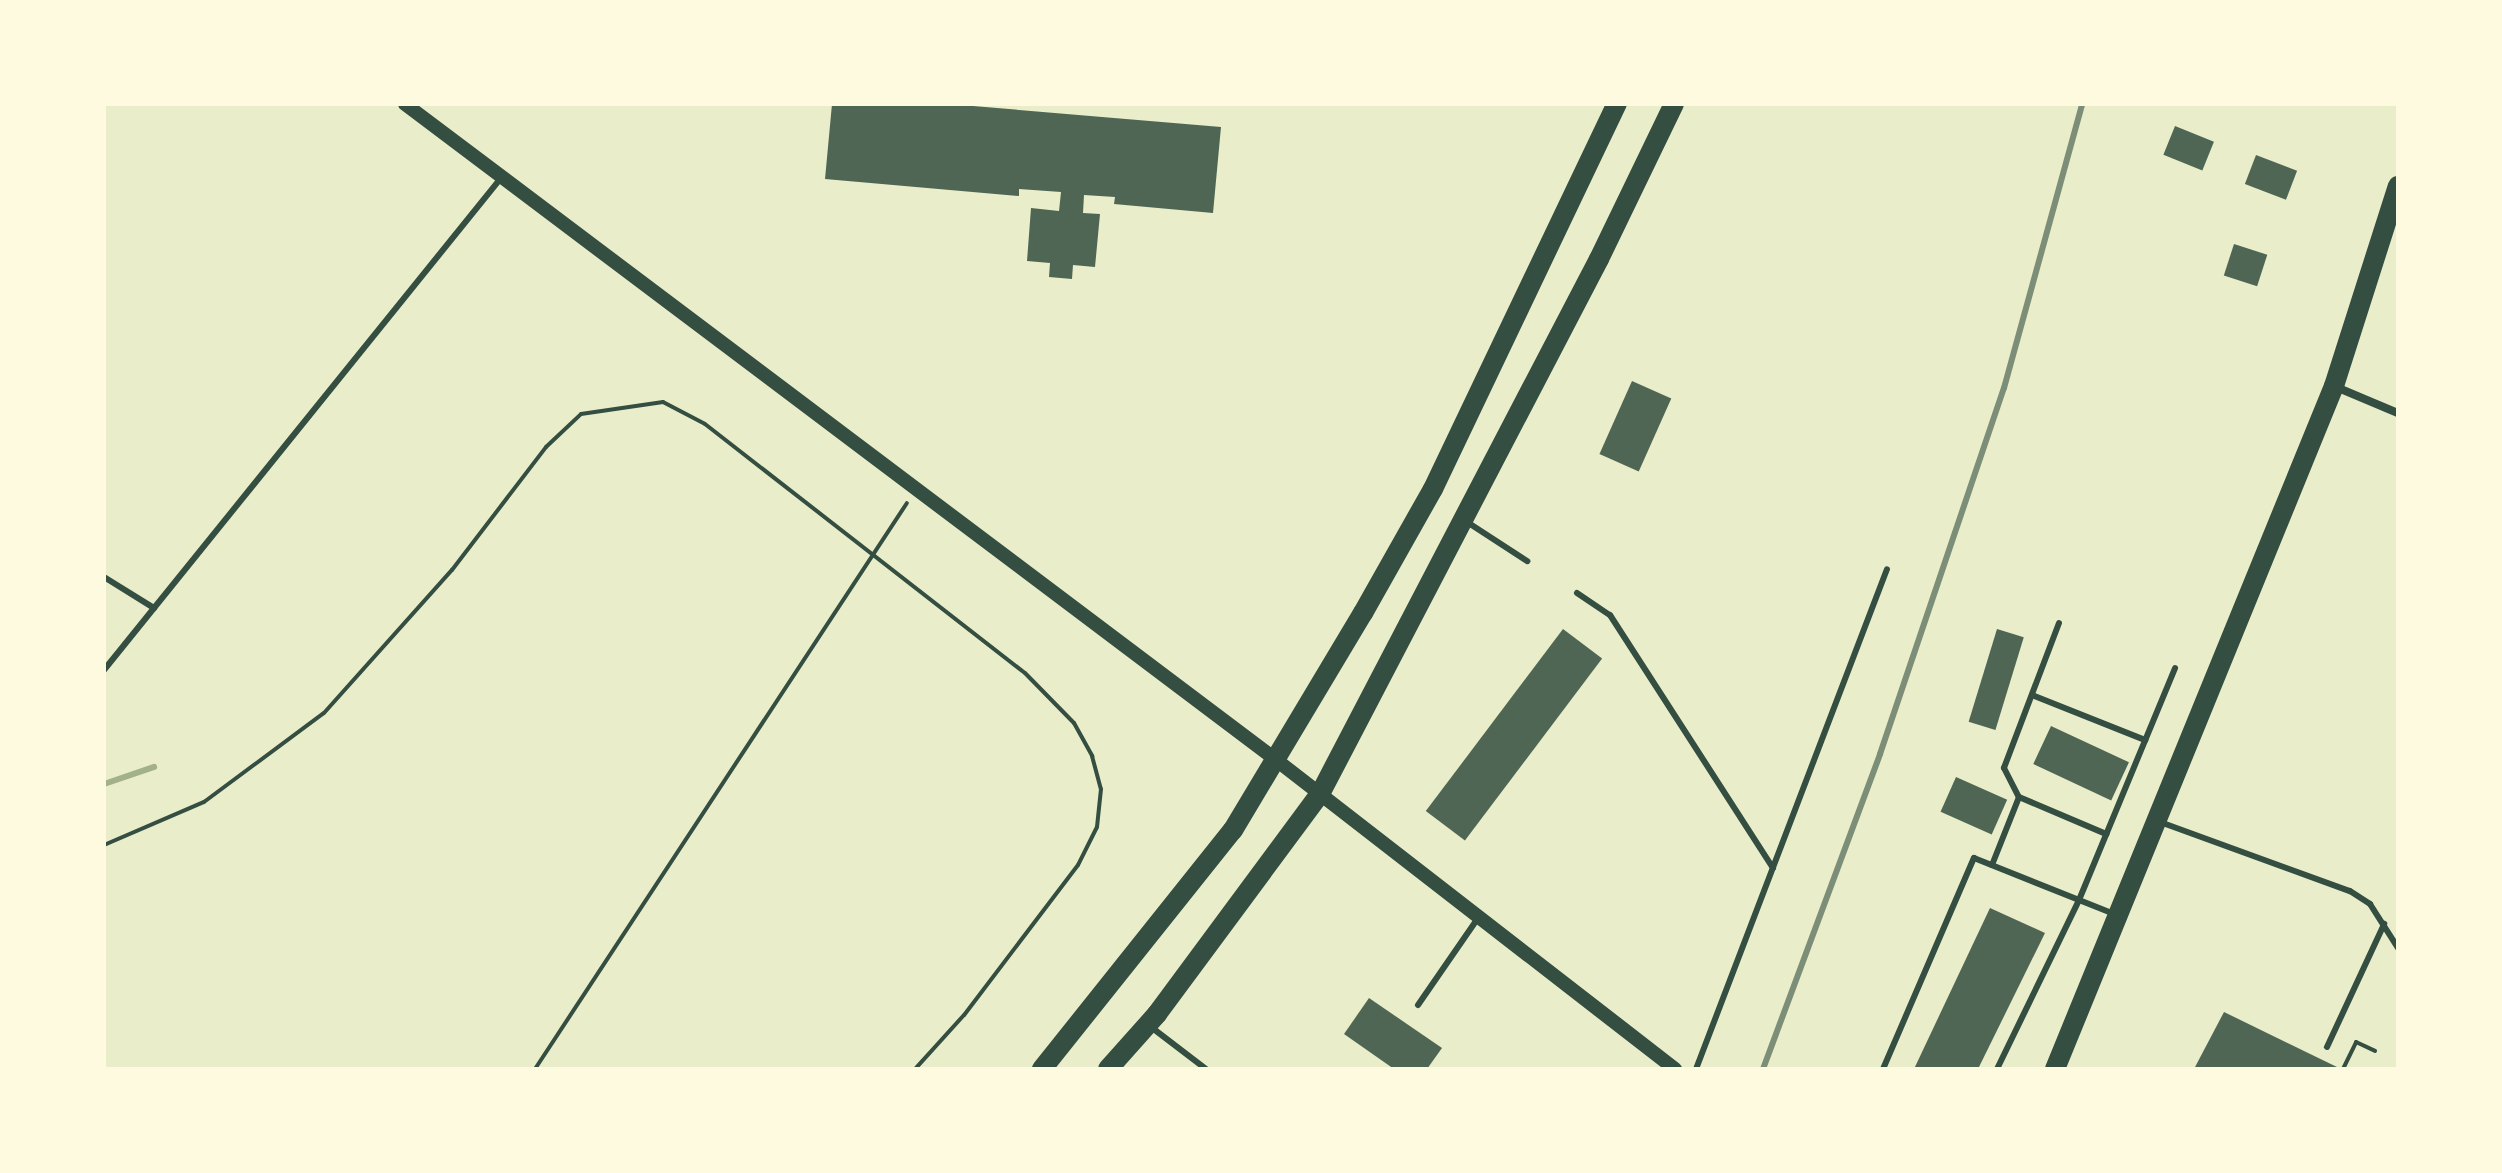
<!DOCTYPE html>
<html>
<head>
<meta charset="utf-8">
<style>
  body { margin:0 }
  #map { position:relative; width:2502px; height:1173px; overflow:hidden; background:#e9edc9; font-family:Signika,sans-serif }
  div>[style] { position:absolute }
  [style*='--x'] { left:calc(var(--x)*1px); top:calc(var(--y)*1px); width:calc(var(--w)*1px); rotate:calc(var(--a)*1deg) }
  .stream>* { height:6px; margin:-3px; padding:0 3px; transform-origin:3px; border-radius:3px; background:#a3b18a }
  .building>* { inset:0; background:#4f6655; transform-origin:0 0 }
  .path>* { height:4px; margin:-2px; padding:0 2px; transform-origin:2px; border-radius:2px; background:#344e41 }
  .service>* { height:6px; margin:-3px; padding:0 3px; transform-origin:3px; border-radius:3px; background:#344e41 }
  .minor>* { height:8px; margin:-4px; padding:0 4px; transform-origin:4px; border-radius:4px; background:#344e41 }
  .tertiary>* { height:14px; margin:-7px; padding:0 7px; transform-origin:7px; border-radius:7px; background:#344e41 }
  .primary>* { height:20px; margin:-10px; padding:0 10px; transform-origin:10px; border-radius:10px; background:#344e41 }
  .rail>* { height:6px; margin:-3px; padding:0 3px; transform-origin:3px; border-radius:3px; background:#7c8e77 }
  span { translate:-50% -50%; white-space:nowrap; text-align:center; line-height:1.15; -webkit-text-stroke:6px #fefae0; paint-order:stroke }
  .frame { position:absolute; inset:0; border:106px solid #fefae0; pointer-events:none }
</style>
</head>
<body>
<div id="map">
  <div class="stream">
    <i style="--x:104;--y:784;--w:53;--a:-18.8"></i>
  </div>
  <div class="building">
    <i style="clip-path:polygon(832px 104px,949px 104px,1221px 127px,1213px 213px,1114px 204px,1115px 197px,1084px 195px,1083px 213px,1100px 214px,1095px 267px,1073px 265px,1072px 279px,1049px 277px,1050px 263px,1027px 261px,1031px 208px,1059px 211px,1061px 192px,1019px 189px,1019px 196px,825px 179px)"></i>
    <i style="left:2175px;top:126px;width:42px;height:31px;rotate:22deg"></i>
    <i style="left:2256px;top:155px;width:44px;height:31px;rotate:21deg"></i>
    <i style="left:2234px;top:244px;width:35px;height:33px;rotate:18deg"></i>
    <i style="left:1632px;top:381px;width:43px;height:80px;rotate:24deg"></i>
    <i style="left:1563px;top:629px;width:49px;height:228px;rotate:37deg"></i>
    <i style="left:1997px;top:629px;width:28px;height:97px;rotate:17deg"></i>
    <i style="left:2051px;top:726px;width:86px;height:42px;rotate:25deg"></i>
    <i style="left:1956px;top:777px;width:56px;height:38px;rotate:24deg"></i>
    <i style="clip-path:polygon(1990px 908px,2045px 933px,1978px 1069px,1914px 1069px)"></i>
    <i style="clip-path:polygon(1369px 998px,1442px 1048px,1427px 1069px,1394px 1069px,1344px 1034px)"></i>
    <i style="clip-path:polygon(2224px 1012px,2337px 1067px,2336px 1069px,2194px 1069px)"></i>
  </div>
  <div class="path">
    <i style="--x:104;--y:845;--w:109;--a:-23.3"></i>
    <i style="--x:204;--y:802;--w:149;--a:-36.6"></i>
    <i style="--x:324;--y:713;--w:192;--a:-48.2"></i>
    <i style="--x:452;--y:570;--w:155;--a:-52.6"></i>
    <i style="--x:546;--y:447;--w:48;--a:-43.3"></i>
    <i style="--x:581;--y:414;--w:83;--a:-8.3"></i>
    <i style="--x:663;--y:402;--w:47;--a:27.6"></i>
    <i style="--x:705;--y:424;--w:405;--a:37.9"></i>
    <i style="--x:1025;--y:673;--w:70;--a:45.6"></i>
    <i style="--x:1074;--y:723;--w:38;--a:61"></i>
    <i style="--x:1092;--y:756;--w:34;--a:75"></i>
    <i style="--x:1101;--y:789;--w:38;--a:96"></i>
    <i style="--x:1097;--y:827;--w:42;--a:116.6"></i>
    <i style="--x:1078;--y:865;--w:188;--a:127.2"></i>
    <i style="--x:964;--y:1015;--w:73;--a:132.2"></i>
    <i style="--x:535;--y:1069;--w:677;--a:-56.69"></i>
    <i style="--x:2343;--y:1069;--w:30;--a:-64"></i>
    <i style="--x:2356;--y:1042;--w:21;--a:25"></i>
  </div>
  <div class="service">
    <i style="--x:1467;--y:522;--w:72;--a:33"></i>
    <i style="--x:104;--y:577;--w:59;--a:31.8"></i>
    <i style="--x:1577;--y:593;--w:40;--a:34"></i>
    <i style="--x:1610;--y:615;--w:301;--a:57.2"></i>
    <i style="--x:2059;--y:623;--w:155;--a:110.8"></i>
    <i style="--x:2004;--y:768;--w:33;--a:63"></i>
    <i style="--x:2019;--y:797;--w:95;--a:23"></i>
    <i style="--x:104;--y:670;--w:632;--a:-51.1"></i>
    <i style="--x:2032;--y:695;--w:122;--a:21.7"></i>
    <i style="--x:2160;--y:822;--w:202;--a:20"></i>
    <i style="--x:2350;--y:891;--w:24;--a:33"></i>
    <i style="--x:2370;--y:904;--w:52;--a:57.5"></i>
    <i style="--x:1992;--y:865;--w:73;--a:-68.3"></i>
    <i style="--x:1418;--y:1005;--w:106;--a:-55.4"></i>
    <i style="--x:1151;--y:1027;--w:69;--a:37.4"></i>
    <i style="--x:2327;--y:1047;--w:136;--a:-65.1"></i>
    <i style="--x:1696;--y:1069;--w:535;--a:-69.09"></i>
    <i style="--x:1883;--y:1069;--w:230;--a:-66.7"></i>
    <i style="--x:1974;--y:858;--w:151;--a:21.8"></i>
    <i style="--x:1997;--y:1069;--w:188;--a:-64.1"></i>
    <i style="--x:2079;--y:900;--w:251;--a:-67.5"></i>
  </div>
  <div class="minor">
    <i style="--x:2336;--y:387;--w:67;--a:22.8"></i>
  </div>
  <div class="tertiary">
    <i style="--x:405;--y:104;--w:1089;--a:36.98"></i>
    <i style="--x:1275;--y:759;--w:506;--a:37.78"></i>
  </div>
  <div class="primary">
    <i style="--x:1042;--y:1069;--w:306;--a:-51.4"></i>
    <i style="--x:1233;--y:830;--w:253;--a:-59.1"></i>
    <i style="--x:1363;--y:613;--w:142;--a:-60.6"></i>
    <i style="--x:1433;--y:489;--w:427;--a:-64.5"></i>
    <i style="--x:1108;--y:1069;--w:74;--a:-48.3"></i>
    <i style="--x:1157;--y:1014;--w:274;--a:-53.5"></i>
    <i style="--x:1320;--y:794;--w:603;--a:-62.46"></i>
    <i style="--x:1599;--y:259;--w:172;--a:-64.2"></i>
    <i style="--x:2055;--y:1069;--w:738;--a:-67.78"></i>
    <i style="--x:2334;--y:386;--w:210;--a:-72.3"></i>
  </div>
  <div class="rail">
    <i style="--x:1763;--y:1069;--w:336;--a:-69.6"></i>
    <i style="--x:1880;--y:754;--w:386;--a:-71.3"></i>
    <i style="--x:2004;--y:388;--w:295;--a:-74.6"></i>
  </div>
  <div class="frame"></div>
</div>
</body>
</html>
